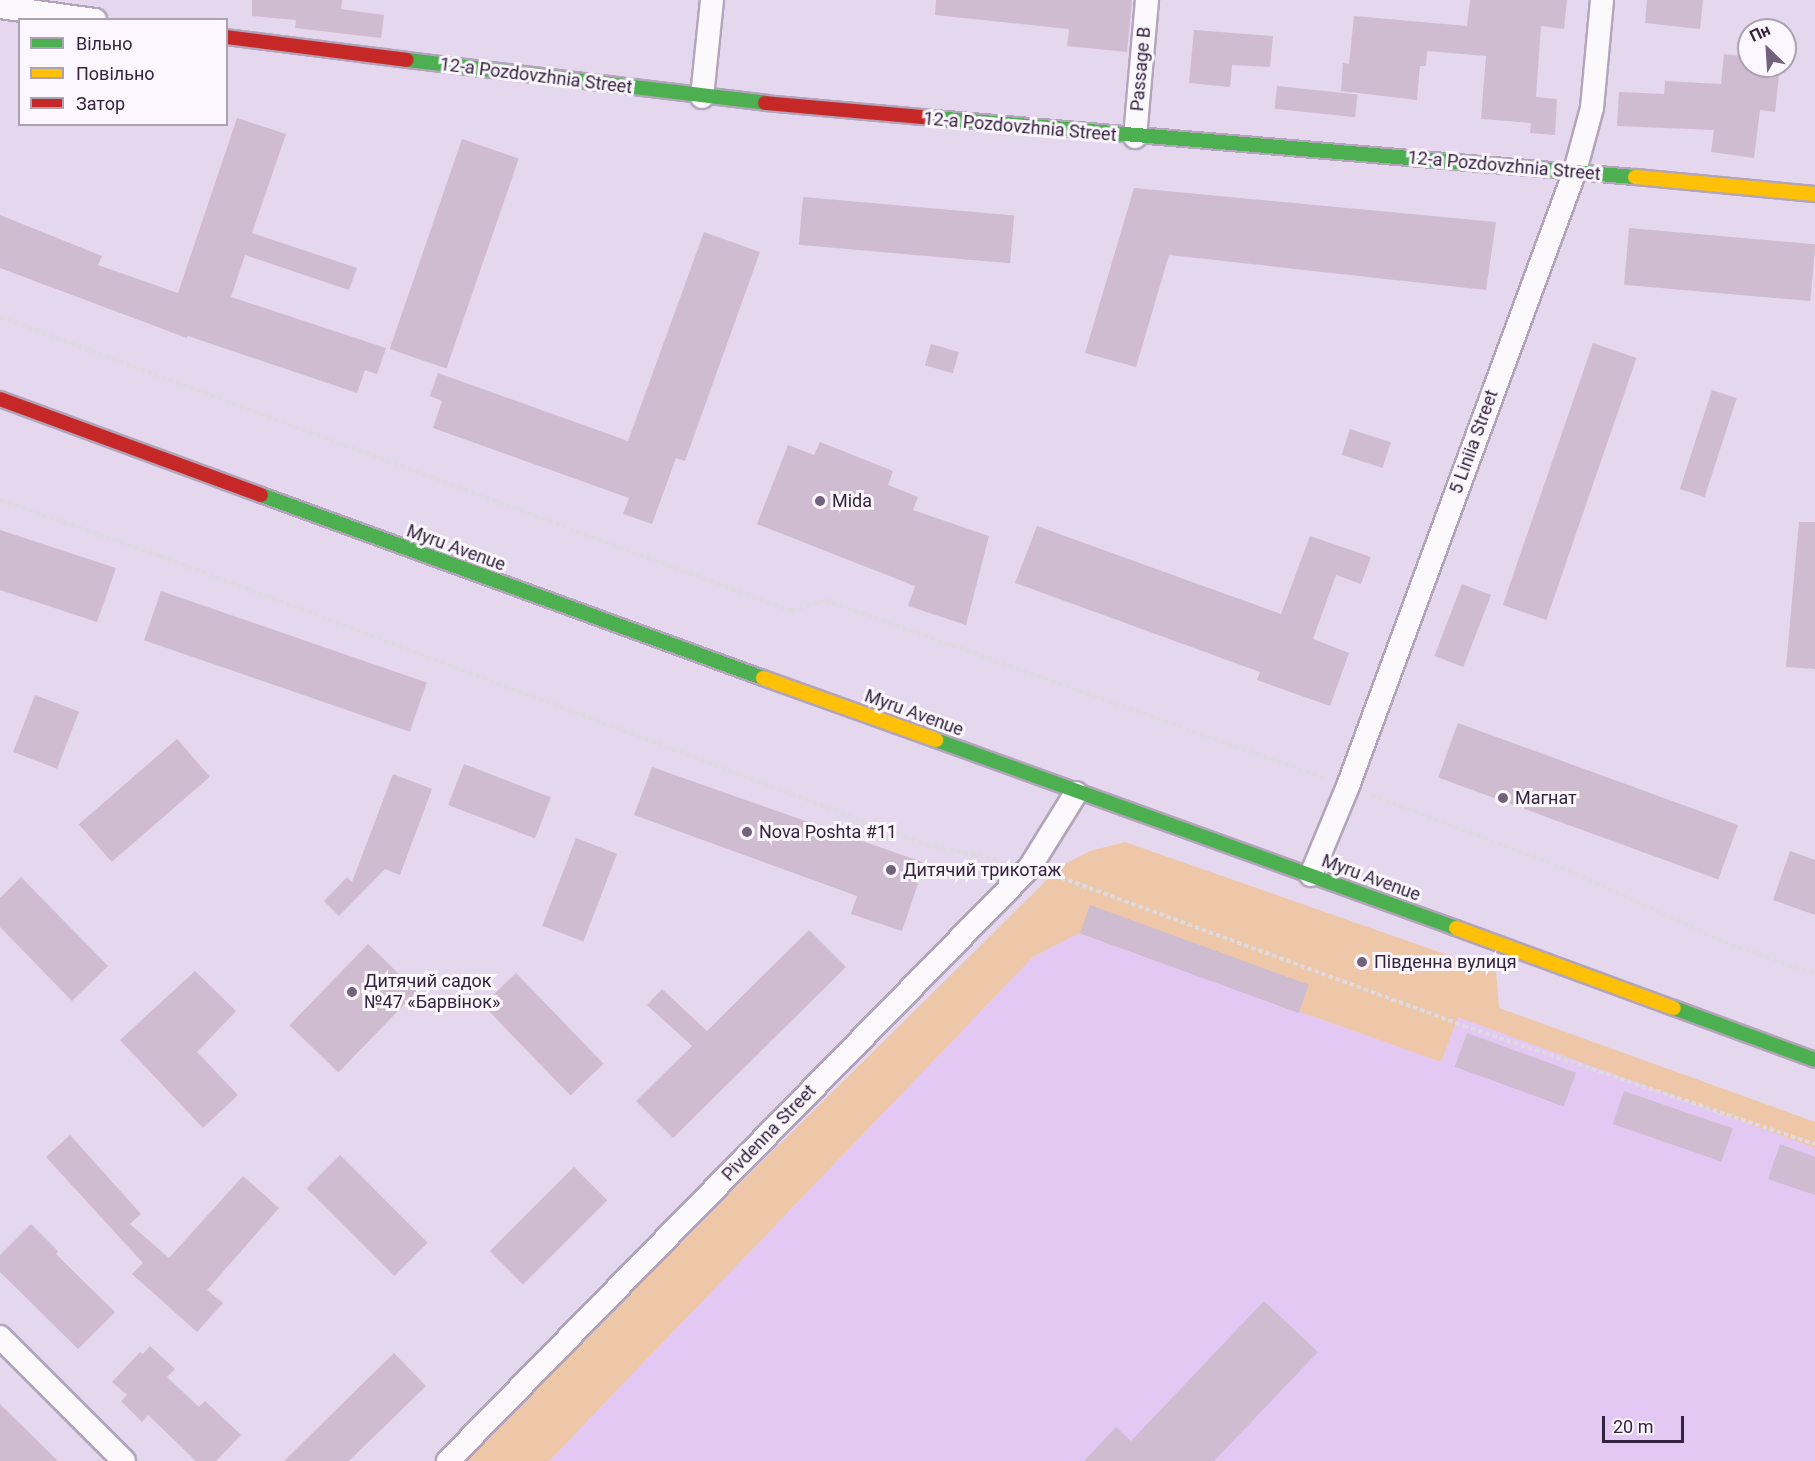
<!DOCTYPE html>
<html>
<head>
<meta charset="utf-8">
<style>
  body { margin:0 }
  #map { position:relative; width:1815px; height:1461px; overflow:hidden; background:#e5d7ed; font-family:Roboto,sans-serif }
  div>[style] { position:absolute }
  [style*='--x'] { left:calc(var(--x)*1px); top:calc(var(--y)*1px); width:calc(var(--w)*1px); rotate:calc(var(--a)*1deg) }
  .built>* { inset:0; background:#e3c8f3 }
  .green>* { inset:0; background:#edc7a7 }
  .building>* { inset:0; background:#d0bcd0; transform-origin:0 0 }
  .path>* { height:4px; margin-top:-2px; transform-origin:0; background:repeating-linear-gradient(90deg,#dedae0 0 4.5px,transparent 0 7.5px) }
  .roads { filter:drop-shadow(2px 0 #b2a4ba) drop-shadow(-2px 0 #b2a4ba) drop-shadow(0 2px #b2a4ba) drop-shadow(0 -2px #b2a4ba) }
  .street>* { height:22px; margin:-11px; padding:0 11px; transform-origin:11px; border-radius:11px; background:#fbf9fc }
  .fast>* { height:14px; margin:-7px; padding:0 7px; transform-origin:7px; border-radius:7px; background:#4caf50 }
  .slow>* { height:14px; margin:-7px; padding:0 7px; transform-origin:7px; border-radius:7px; background:#ffc107 }
  .jam>* { height:14px; margin:-7px; padding:0 7px; transform-origin:7px; border-radius:7px; background:#c62828 }
  .dots>* { width:16px; height:16px; translate:-50% -50%; box-sizing:border-box; border:3px solid #fcf7fe; border-radius:50% }
  span { translate:-50% -50%; white-space:nowrap; text-align:center; line-height:1.15; -webkit-text-stroke:6px #fcf7fe; paint-order:stroke }
  .street-label { font-size:18px; color:#34233e }
  .poi-label { font-size:18px; color:#34233e }
  .left { translate:0 -50%; text-align:left }
  .legend { position:absolute; left:18px; top:18px; width:210px; height:108px; box-sizing:border-box; background:#fcf7fe; border:2px solid #aca2b1; margin:0; padding:8px 10px; list-style:none; font-size:18px; color:#34233e }
  .legend li { display:flex; align-items:center; gap:12px; height:30px }
  .legend b { width:30px; border:2px solid #aca2b1 }
  .north { position:absolute; left:1737px; top:18px; width:60px; height:60px; box-sizing:border-box; background:#fcf7fe; border:2px solid #aca2b1; border-radius:50%; rotate:335deg; font-size:16px; font-weight:700; line-height:24px; text-align:center; color:#34233e }
  .north::after { content:''; display:block; margin:auto; width:21px; height:27px; background:#72627b; clip-path:polygon(50% 0,100% 100%,50% 72%,0 100%) }
  .scale { position:absolute; left:1602px; top:1416px; width:82px; height:27px; box-sizing:border-box; border:3px solid #34233e; border-top:0; padding-left:8px; font-size:18px; line-height:21px; white-space:nowrap; color:#34233e; -webkit-text-stroke:4px #fcf7fe; paint-order:stroke }
</style>
</head>
<body>
<div id="map">
  <div class="built">
    <i style="clip-path:polygon(1079px 933px,1441px 1062px,1458px 1016px,1815px 1148px,1815px 1461px,549px 1461px,1033px 957px)"></i>
  </div>
  <div class="green">
    <i style="clip-path:polygon(1125px 842px,1496px 972px,1499px 1008px,1815px 1122px,1815px 1148px,1458px 1017px,1441px 1062px,1079px 933px,1033px 957px,549px 1461px,459px 1461px,1061px 866px,1090px 851px)"></i>
  </div>
  <div class="building">
    <i style="clip-path:polygon(252px 0,342px 0,341px 9px,384px 15px,381px 38px,295px 28px,296px 20px,252px 16px)"></i>
    <i style="clip-path:polygon(936px 0,1132px 0,1127px 52px,1067px 46px,1069px 29px,935px 15px)"></i>
    <i style="clip-path:polygon(1470px 0,1567px 0,1564px 29px,1541px 26px,1536px 97px,1557px 99px,1555px 135px,1530px 133px,1531px 123px,1481px 119px,1486px 56px,1427px 51px,1426px 66px,1420px 66px,1417px 100px,1341px 91px,1343px 63px,1349px 64px,1354px 16px,1467px 26px)"></i>
    <i style="clip-path:polygon(1647px 0,1703px 0,1700px 29px,1645px 23px)"></i>
    <i style="clip-path:polygon(1194px 30px,1273px 36px,1270px 67px,1232px 65px,1230px 87px,1189px 83px)"></i>
    <i style="clip-path:polygon(1724px 54px,1749px 57px,1749px 66px,1780px 66px,1775px 112px,1760px 110px,1754px 158px,1711px 152px,1714px 130px,1617px 126px,1619px 92px,1664px 94px,1665px 81px,1721px 84px)"></i>
    <i style="left:1277px;top:86px;width:81px;height:23px;rotate:6deg"></i>
    <i style="clip-path:polygon(237px 118px,286px 134px,252px 233px,357px 268px,349px 290px,245px 255px,231px 297px,386px 348px,377px 374px,365px 370px,357px 393px,188px 336px,187px 338px,0 268px,0 215px,102px 256px,98px 265px,178px 293px)"></i>
    <i style="left:462px;top:139px;width:60px;height:222px;rotate:19deg"></i>
    <i style="clip-path:polygon(1134px 188px,1496px 222px,1486px 290px,1169px 255px,1136px 367px,1085px 353px)"></i>
    <i style="left:803px;top:197px;width:212px;height:48px;rotate:5deg"></i>
    <i style="left:1629px;top:228px;width:187px;height:57px;rotate:5deg"></i>
    <i style="clip-path:polygon(704px 232px,760px 252px,685px 461px,676px 458px,652px 524px,623px 514px,629px 498px,433px 428px,442px 401px,430px 396px,438px 373px,628px 441px)"></i>
    <i style="left:1593px;top:343px;width:46px;height:277px;rotate:19deg"></i>
    <i style="left:931px;top:344px;width:29px;height:22px;rotate:16deg"></i>
    <i style="left:1712px;top:390px;width:26px;height:104px;rotate:18deg"></i>
    <i style="left:1350px;top:429px;width:43px;height:27px;rotate:18deg"></i>
    <i style="clip-path:polygon(820px 442px,893px 471px,888px 485px,918px 497px,913px 510px,989px 536px,966px 625px,908px 606px,915px 586px,757px 524px,788px 445px,814px 455px)"></i>
    <i style="clip-path:polygon(1799px 522px,1815px 522px,1815px 669px,1786px 667px)"></i>
    <i style="clip-path:polygon(1037px 526px,1281px 614px,1310px 536px,1371px 557px,1361px 584px,1336px 575px,1313px 639px,1349px 653px,1330px 706px,1257px 680px,1260px 672px,1015px 583px)"></i>
    <i style="clip-path:polygon(0 530px,116px 568px,97px 622px,0 590px)"></i>
    <i style="left:1462px;top:584px;width:31px;height:77px;rotate:21deg"></i>
    <i style="left:161px;top:591px;width:281px;height:52px;rotate:19deg"></i>
    <i style="left:35px;top:695px;width:47px;height:61px;rotate:21deg"></i>
    <i style="left:1458px;top:723px;width:298px;height:58px;rotate:20deg"></i>
    <i style="left:177px;top:739px;width:50px;height:130px;rotate:49deg"></i>
    <i style="left:464px;top:764px;width:93px;height:44px;rotate:21deg"></i>
    <i style="clip-path:polygon(652px 767px,925px 863px,902px 931px,851px 914px,857px 896px,634px 815px)"></i>
    <i style="clip-path:polygon(393px 774px,432px 789px,400px 875px,385px 869px,339px 916px,324px 901px,347px 877px,352px 882px)"></i>
    <i style="left:576px;top:838px;width:44px;height:94px;rotate:21deg"></i>
    <i style="clip-path:polygon(1790px 851px,1815px 860px,1815px 915px,1773px 900px)"></i>
    <i style="clip-path:polygon(21px 877px,108px 966px,72px 1001px,0 927px,0 898px)"></i>
    <i style="left:1090px;top:905px;width:233px;height:30px;rotate:20deg"></i>
    <i style="clip-path:polygon(809px 930px,846px 967px,673px 1138px,636px 1101px,692px 1046px,647px 1005px,662px 989px,707px 1031px)"></i>
    <i style="left:368px;top:944px;width:68px;height:113px;rotate:44deg"></i>
    <i style="clip-path:polygon(195px 971px,236px 1011px,197px 1052px,238px 1095px,203px 1128px,120px 1040px)"></i>
    <i style="left:516px;top:973px;width:126px;height:46px;rotate:46deg"></i>
    <i style="left:1467px;top:1033px;width:116px;height:36px;rotate:20deg"></i>
    <i style="left:1624px;top:1091px;width:115px;height:35px;rotate:19deg"></i>
    <i style="clip-path:polygon(70px 1135px,141px 1214px,130px 1224px,169px 1258px,243px 1176px,279px 1208px,207px 1290px,223px 1303px,197px 1332px,132px 1274px,143px 1263px,46px 1157px)"></i>
    <i style="clip-path:polygon(1780px 1144px,1815px 1157px,1815px 1195px,1768px 1179px)"></i>
    <i style="left:340px;top:1155px;width:124px;height:47px;rotate:45deg"></i>
    <i style="left:574px;top:1167px;width:47px;height:119px;rotate:45deg"></i>
    <i style="clip-path:polygon(31px 1224px,58px 1251px,56px 1254px,115px 1312px,78px 1349px,0 1272px,0 1255px)"></i>
    <i style="clip-path:polygon(1264px 1301px,1318px 1352px,1214px 1461px,1084px 1461px,1116px 1427px,1131px 1441px)"></i>
    <i style="clip-path:polygon(150px 1346px,175px 1369px,167px 1377px,199px 1407px,205px 1401px,241px 1435px,216px 1461px,196px 1461px,148px 1415px,142px 1422px,121px 1401px,127px 1395px,112px 1382px,140px 1352px,143px 1354px)"></i>
    <i style="clip-path:polygon(394px 1353px,426px 1386px,349px 1461px,284px 1461px)"></i>
    <i style="clip-path:polygon(0 1404px,58px 1461px,0 1461px)"></i>
  </div>
  <div class="path">
    <i style="--x:0;--y:317;--w:844;--a:20.39"></i>
    <i style="--x:791;--y:611;--w:36;--a:-18"></i>
    <i style="--x:825;--y:600;--w:530;--a:19.63"></i>
    <i style="--x:0;--y:500;--w:170;--a:19.3"></i>
    <i style="--x:160;--y:556;--w:820;--a:20.65"></i>
    <i style="--x:927;--y:845;--w:75;--a:11.6"></i>
    <i style="--x:1371;--y:795;--w:203;--a:20.8"></i>
    <i style="--x:1561;--y:867;--w:179;--a:24.7"></i>
    <i style="--x:1724;--y:942;--w:96;--a:19.4"></i>
    <i style="--x:1054;--y:875;--w:437;--a:20.2"></i>
    <i style="--x:1464;--y:1026;--w:370;--a:18.6"></i>
  </div>
  <div class="roads">
    <div class="street">
      <i style="--x:0;--y:7;--w:96;--a:7.8"></i>
      <i style="--x:702;--y:97;--w:98;--a:-84.1"></i>
      <i style="--x:1135;--y:137;--w:138;--a:-85"></i>
      <i style="--x:1311;--y:875;--w:96;--a:-67.4"></i>
      <i style="--x:1348;--y:786;--w:656;--a:-69.74"></i>
      <i style="--x:1575;--y:171;--w:65;--a:-74.9"></i>
      <i style="--x:1592;--y:108;--w:108;--a:-84.7"></i>
      <i style="--x:0;--y:1337;--w:175;--a:45"></i>
      <i style="--x:448;--y:1461;--w:832;--a:-45.58"></i>
      <i style="--x:1030;--y:867;--w:87;--a:-58.1"></i>
    </div>
    <div class="fast">
      <i style="--x:407;--y:60;--w:361;--a:6.8"></i>
      <i style="--x:923;--y:117;--w:715;--a:4.82"></i>
      <i style="--x:261;--y:495;--w:534;--a:20.03"></i>
      <i style="--x:936;--y:740;--w:553;--a:19.88"></i>
      <i style="--x:1674;--y:1008;--w:150;--a:20.2"></i>
    </div>
    <div class="slow">
      <i style="--x:1635;--y:177;--w:181;--a:5.4"></i>
      <i style="--x:763;--y:678;--w:184;--a:19.7"></i>
      <i style="--x:1456;--y:928;--w:232;--a:20.2"></i>
    </div>
    <div class="jam">
      <i style="--x:226;--y:37;--w:182;--a:7.2"></i>
      <i style="--x:765;--y:103;--w:159;--a:5.1"></i>
      <i style="--x:0;--y:399;--w:278;--a:20.2"></i>
    </div>
  </div>
  <div class="dots">
    <i style="left:820px;top:501px;background:#72627b"></i>
    <i style="left:1503px;top:798px;background:#72627b"></i>
    <i style="left:747px;top:832px;background:#72627b"></i>
    <i style="left:891px;top:870px;background:#72627b"></i>
    <i style="left:1362px;top:962px;background:#72627b"></i>
    <i style="left:352px;top:992px;background:#72627b"></i>
  </div>
  <div class="street-label">
    <span style="left:1141px;top:69px;rotate:-85deg">Passage B</span>
    <span style="left:536px;top:76px;rotate:7deg">12-a Pozdovzhnia Street</span>
    <span style="left:1020px;top:127px;rotate:5deg">12-a Pozdovzhnia Street</span>
    <span style="left:1504px;top:166px;rotate:5deg">12-a Pozdovzhnia Street</span>
    <span style="left:1474px;top:442px;rotate:-70deg">5 Liniia Street</span>
    <span style="left:456px;top:548px;rotate:20deg">Myru Avenue</span>
    <span style="left:914px;top:713px;rotate:20deg">Myru Avenue</span>
    <span style="left:1371px;top:878px;rotate:20deg">Myru Avenue</span>
    <span style="left:769px;top:1133px;rotate:-46deg">Pivdenna Street</span>
  </div>
  <div class="poi-label">
    <span class="left" style="left:832px;top:501px">Mida</span>
    <span class="left" style="left:1515px;top:798px">Магнат</span>
    <span class="left" style="left:759px;top:832px">Nova Poshta #11</span>
    <span class="left" style="left:903px;top:870px">Дитячий трикотаж</span>
    <span class="left" style="left:1374px;top:962px">Південна вулиця</span>
    <span class="left" style="left:364px;top:992px">Дитячий садок<br>№47 «Барвінок»</span>
  </div>
  <ul class="legend">
  <li><b style="height:8px;background:#4caf50"></b>Вільно</li>
  <li><b style="height:8px;background:#ffc107"></b>Повільно</li>
  <li><b style="height:8px;background:#c62828"></b>Затор</li>
  </ul>
  <div class="north">Пн</div>
  <div class="scale">20 m</div>
</div>
</body>
</html>
